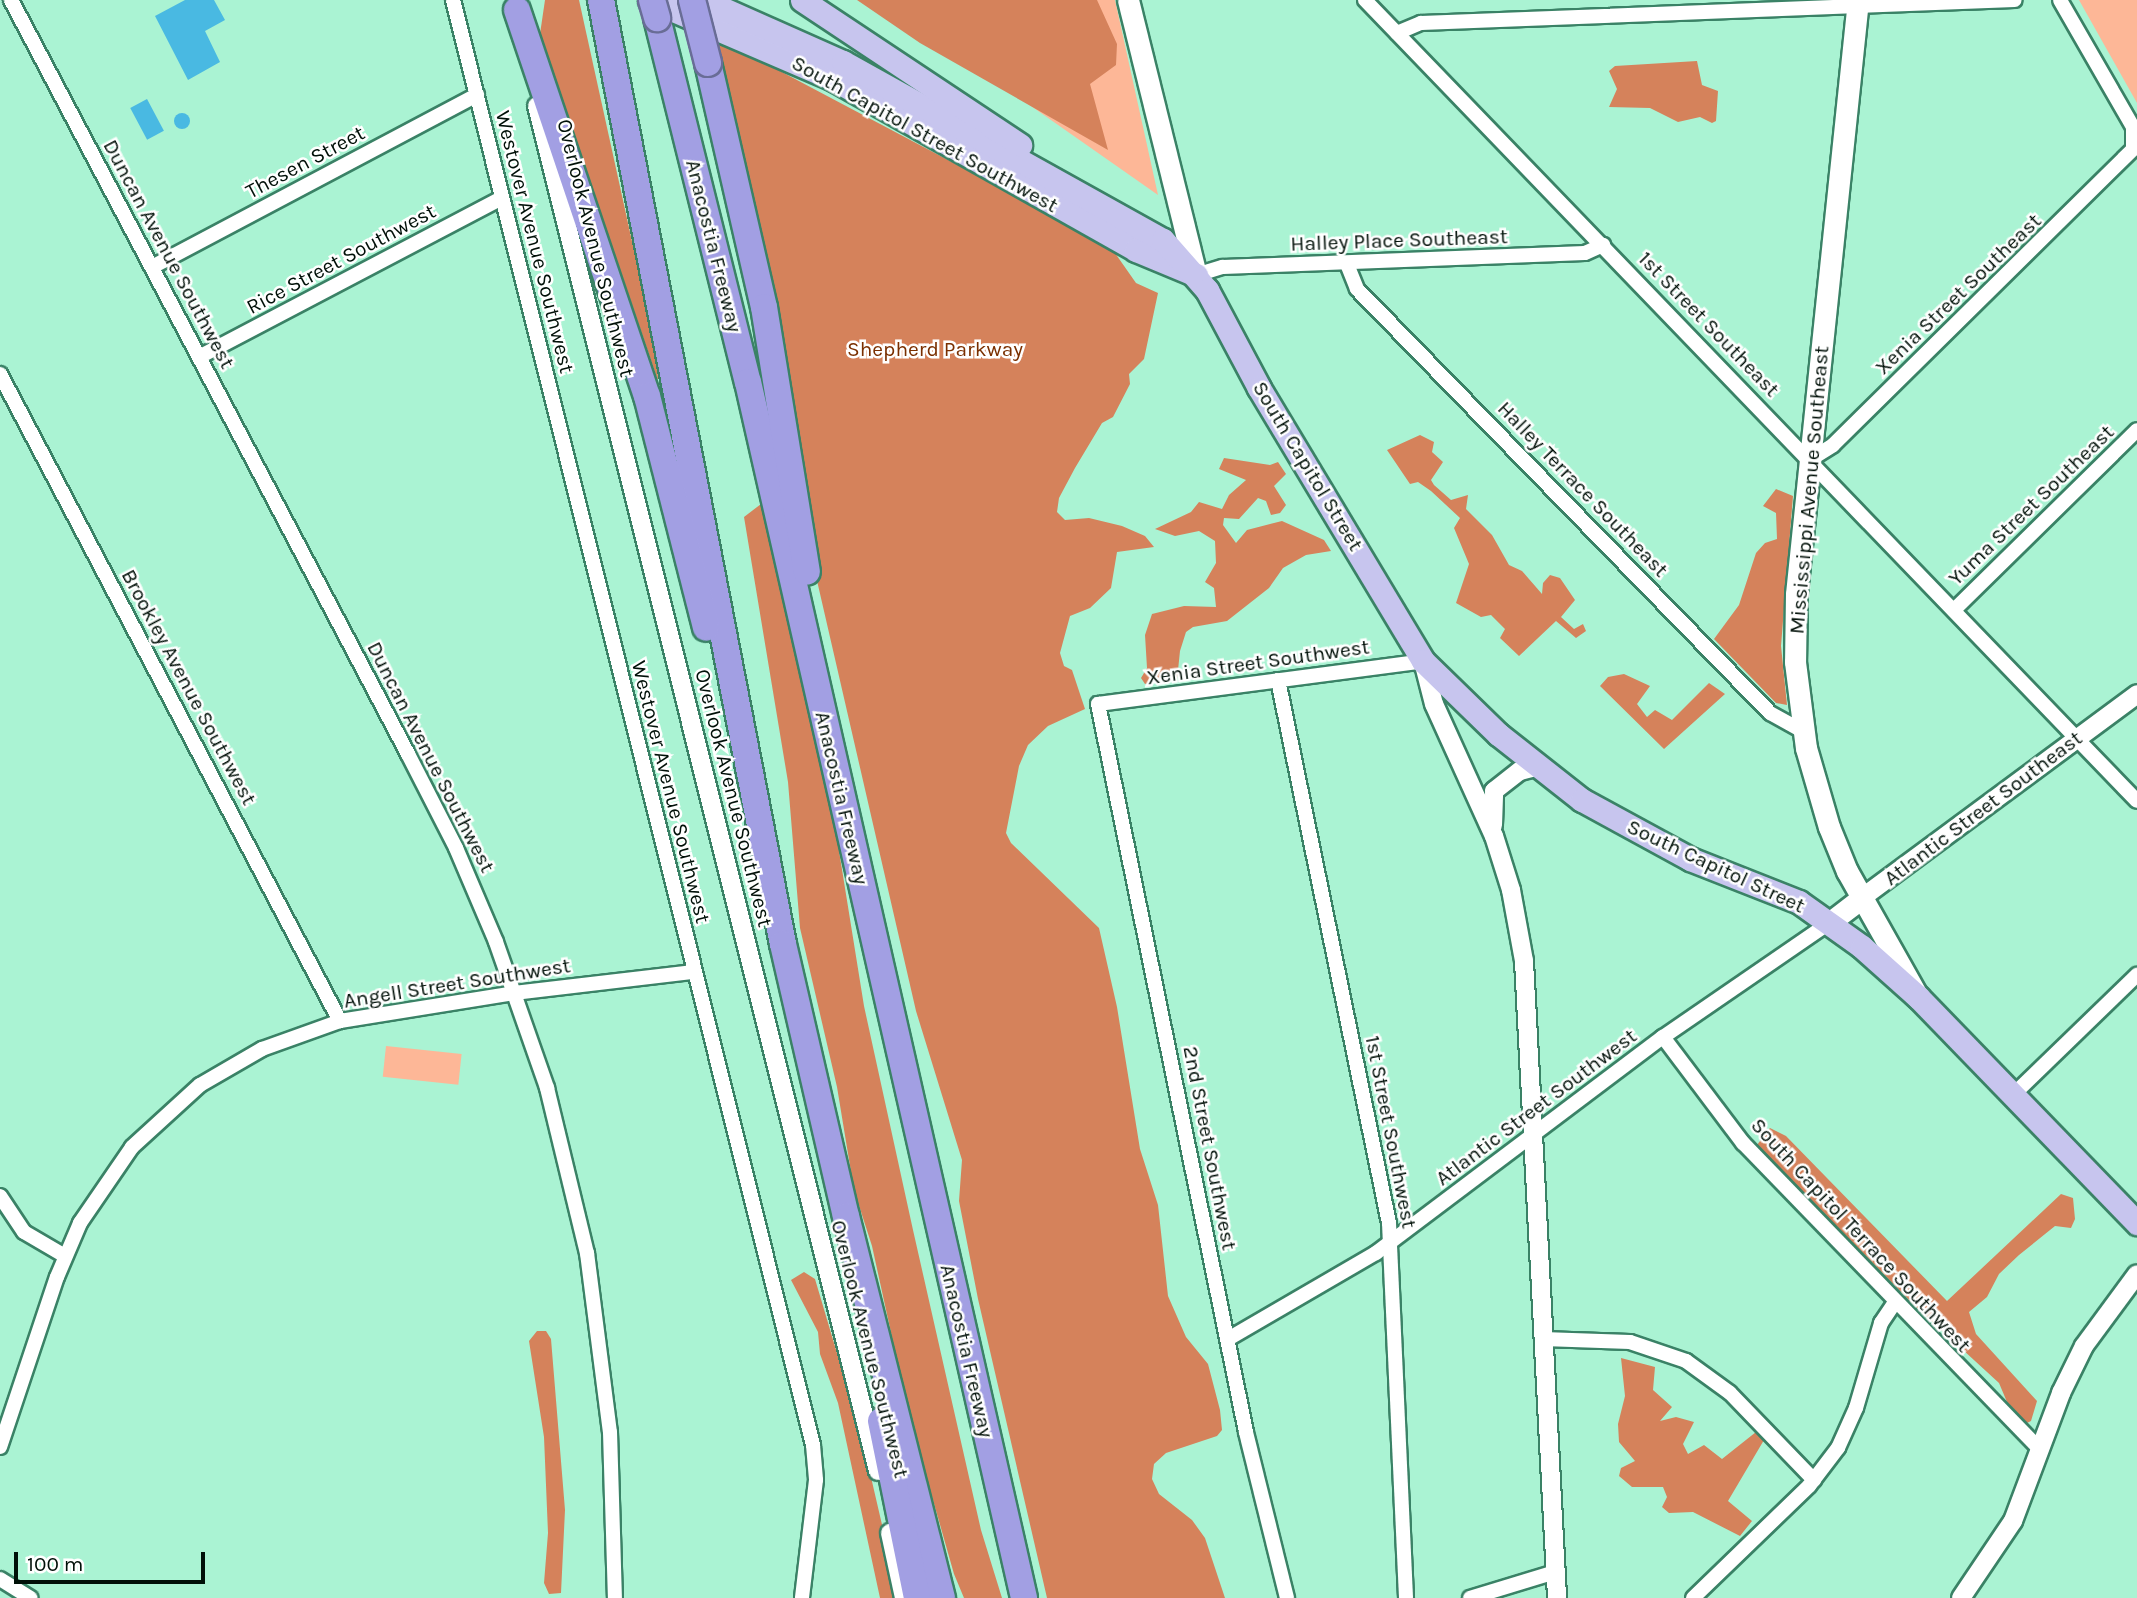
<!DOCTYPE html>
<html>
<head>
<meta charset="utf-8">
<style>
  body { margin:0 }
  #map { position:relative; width:2137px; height:1598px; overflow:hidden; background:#aaf3d3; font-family:Karla,sans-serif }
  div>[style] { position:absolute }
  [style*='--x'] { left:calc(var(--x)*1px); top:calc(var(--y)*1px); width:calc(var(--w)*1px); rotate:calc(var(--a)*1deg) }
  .green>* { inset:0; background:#fdb797; transform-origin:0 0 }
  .forest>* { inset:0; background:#d5825b }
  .water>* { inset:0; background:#49b9e2; transform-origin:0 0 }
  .round { border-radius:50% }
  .roads { filter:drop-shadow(2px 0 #3a8266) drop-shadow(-2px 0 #3a8266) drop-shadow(0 2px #3a8266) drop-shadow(0 -2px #3a8266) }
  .minor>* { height:14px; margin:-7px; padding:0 7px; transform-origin:7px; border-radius:7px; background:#fff }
  .tertiary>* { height:18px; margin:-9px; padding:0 9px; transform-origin:9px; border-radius:9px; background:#fff }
  .secondary>* { height:21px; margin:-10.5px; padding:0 10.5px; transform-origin:10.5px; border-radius:10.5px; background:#fff }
  .primary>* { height:23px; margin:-11.5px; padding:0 11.5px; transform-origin:11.5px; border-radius:11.5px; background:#c7c5ee }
  .motorway>* { height:26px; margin:-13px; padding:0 13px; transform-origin:13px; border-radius:13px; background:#a29fe3 }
  .bridges { filter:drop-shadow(2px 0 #696d96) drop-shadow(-2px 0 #696d96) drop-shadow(0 2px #696d96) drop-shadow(0 -2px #696d96) }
  .motorway-bridge>* { height:26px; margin:-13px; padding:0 13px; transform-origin:13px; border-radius:13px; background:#a29fe3 }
  span { translate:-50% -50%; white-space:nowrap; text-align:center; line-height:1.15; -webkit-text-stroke:5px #fff; paint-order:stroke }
  .street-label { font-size:21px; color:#001008 }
  .park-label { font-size:21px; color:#7a2f00 }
  .scale { position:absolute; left:14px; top:1552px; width:191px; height:32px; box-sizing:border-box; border:4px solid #001008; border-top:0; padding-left:9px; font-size:21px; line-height:24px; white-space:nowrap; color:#001008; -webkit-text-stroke:5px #fff; paint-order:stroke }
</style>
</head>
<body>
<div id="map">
  <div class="green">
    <i style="clip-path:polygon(880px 0,1115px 0,1158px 195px)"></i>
    <i style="clip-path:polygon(2079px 0,2137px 0,2137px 103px)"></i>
    <i style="left:386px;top:1046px;width:76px;height:31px;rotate:6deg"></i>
  </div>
  <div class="forest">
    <i style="clip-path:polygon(545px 0,579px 0,657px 355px,658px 381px,540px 34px)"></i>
    <i style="clip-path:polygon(857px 0,1097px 0,1117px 44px,1116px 65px,1090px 84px,1108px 150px,920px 43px)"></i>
    <i style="clip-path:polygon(716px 37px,1033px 205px,1115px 253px,1136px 283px,1158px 293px,1144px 359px,1129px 374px,1130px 384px,1113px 417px,1102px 423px,1075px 468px,1059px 498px,1057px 512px,1065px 520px,1089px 518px,1122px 526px,1145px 536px,1154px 547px,1117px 552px,1111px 588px,1090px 608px,1070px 616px,1060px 653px,1064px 666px,1072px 670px,1085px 709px,1048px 726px,1028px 745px,1019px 766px,1006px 833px,1011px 843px,1099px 928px,1117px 1007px,1140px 1149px,1158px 1205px,1168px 1296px,1186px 1337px,1208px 1364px,1220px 1410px,1222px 1430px,1217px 1436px,1166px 1453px,1154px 1464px,1152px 1479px,1159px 1494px,1192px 1520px,1205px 1538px,1225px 1598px,1047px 1598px,978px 1299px,959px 1201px,962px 1160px,916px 1011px,697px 59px)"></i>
    <i style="clip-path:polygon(1697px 61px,1702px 85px,1718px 91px,1716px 121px,1712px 123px,1700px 117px,1678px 122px,1650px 108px,1609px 107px,1617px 89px,1609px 71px,1615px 66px)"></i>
    <i style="clip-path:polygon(1420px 435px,1434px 442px,1432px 452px,1443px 462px,1431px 480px,1434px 485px,1451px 500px,1468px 495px,1466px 509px,1492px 535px,1509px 565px,1522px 571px,1542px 594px,1543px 583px,1550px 575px,1560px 578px,1575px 600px,1561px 617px,1574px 629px,1583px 624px,1586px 631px,1576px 638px,1556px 621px,1519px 656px,1500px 638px,1505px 629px,1491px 615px,1481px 617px,1456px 603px,1469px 564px,1454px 528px,1460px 518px,1431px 491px,1418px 482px,1410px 484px,1387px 450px)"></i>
    <i style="clip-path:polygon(1224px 458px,1270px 465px,1278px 462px,1286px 474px,1274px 486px,1286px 505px,1280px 513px,1271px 515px,1266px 501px,1258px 498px,1239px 519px,1224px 518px,1223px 525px,1236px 543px,1247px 530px,1282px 521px,1324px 540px,1331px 551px,1306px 555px,1283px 568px,1269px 588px,1227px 621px,1193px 627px,1186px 632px,1180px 651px,1177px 680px,1145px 684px,1141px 678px,1147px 668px,1145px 635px,1152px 614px,1184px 606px,1216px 607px,1214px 588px,1205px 582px,1216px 563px,1215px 541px,1199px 531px,1175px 536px,1155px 529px,1191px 512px,1199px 502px,1222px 509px,1229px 495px,1246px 480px,1219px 469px)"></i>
    <i style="clip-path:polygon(1776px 489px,1793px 496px,1781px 646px,1787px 705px,1776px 703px,1714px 639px,1739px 605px,1756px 553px,1765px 543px,1777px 539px,1776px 513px,1763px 506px)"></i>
    <i style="clip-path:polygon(761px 504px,835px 826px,864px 1006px,913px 1230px,981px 1530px,1002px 1598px,964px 1598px,954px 1574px,910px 1419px,872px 1246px,854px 1190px,837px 1087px,800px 928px,788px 782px,744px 517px)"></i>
    <i style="clip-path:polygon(1624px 674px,1650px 686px,1637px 704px,1647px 717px,1655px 710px,1672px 720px,1709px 683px,1725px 694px,1664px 749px,1600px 686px,1608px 677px)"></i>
    <i style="clip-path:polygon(1770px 1128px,1786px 1136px,1947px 1301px,2061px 1194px,2073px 1198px,2075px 1219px,2071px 1228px,2055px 1226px,2019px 1255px,1999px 1274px,1987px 1297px,1969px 1312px,1976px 1334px,2037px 1401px,2031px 1421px,2027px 1423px,2007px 1402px,1999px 1383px,1914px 1305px,1757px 1145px)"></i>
    <i style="clip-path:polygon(804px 1272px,815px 1279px,861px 1434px,899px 1598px,880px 1598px,838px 1403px,820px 1354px,818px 1332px,791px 1280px)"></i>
    <i style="clip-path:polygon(537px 1331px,546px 1331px,551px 1339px,565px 1510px,561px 1593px,549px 1594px,544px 1583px,548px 1533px,544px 1437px,529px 1341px)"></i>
    <i style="clip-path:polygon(1621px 1358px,1655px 1367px,1653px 1390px,1672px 1407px,1660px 1421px,1676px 1417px,1694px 1422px,1683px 1444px,1688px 1454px,1704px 1445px,1722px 1459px,1756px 1432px,1764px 1440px,1728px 1501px,1752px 1521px,1740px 1536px,1693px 1512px,1669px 1513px,1662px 1507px,1667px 1497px,1663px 1487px,1632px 1487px,1619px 1476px,1621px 1468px,1635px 1461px,1619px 1442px,1618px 1424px,1625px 1396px)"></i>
  </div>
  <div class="water">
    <i style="clip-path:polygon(185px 0,214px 0,225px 20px,205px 31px,220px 62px,188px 80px,155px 16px)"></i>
    <i style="left:147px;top:99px;width:36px;height:19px;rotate:62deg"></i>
    <i class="round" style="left:174px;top:113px;width:16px;height:16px"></i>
  </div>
  <div class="roads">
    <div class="minor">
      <i style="--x:11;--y:0;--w:852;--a:62.23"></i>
      <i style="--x:408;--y:754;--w:106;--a:62.9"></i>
      <i style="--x:456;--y:848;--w:102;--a:66.9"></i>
      <i style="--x:496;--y:942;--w:155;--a:70.7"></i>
      <i style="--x:547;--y:1088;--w:170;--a:76.4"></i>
      <i style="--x:587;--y:1253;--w:180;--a:82.7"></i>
      <i style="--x:610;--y:1432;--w:166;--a:88.3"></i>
      <i style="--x:453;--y:0;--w:1489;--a:76.01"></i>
      <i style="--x:813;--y:1445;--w:35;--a:85"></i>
      <i style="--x:816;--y:1480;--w:119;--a:96.8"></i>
      <i style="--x:1365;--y:0;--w:1112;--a:46.06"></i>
      <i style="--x:1397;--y:33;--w:26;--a:-23"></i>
      <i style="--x:1421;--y:23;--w:594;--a:-2.22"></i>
      <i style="--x:1347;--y:264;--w:27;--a:68"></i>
      <i style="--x:1357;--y:289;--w:592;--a:45.75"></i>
      <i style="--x:1770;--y:713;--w:38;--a:29"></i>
      <i style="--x:152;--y:267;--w:368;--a:-27.9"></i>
      <i style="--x:1196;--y:275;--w:28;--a:-17"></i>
      <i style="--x:1223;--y:267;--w:362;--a:-2.2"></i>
      <i style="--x:1585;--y:253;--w:20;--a:-24"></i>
      <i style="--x:199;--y:357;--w:342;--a:-27.7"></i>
      <i style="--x:0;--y:374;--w:731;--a:62.28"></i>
      <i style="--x:1811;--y:459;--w:26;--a:-32"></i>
      <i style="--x:1833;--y:445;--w:421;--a:-44.6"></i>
      <i style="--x:2133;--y:149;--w:22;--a:-90"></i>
      <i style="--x:2133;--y:127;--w:146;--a:-119.9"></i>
      <i style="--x:1955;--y:609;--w:255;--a:-44.5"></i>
      <i style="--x:1278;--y:680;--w:554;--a:78.45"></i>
      <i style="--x:1389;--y:1223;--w:375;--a:87.4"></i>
      <i style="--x:1663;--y:1037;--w:133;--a:53"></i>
      <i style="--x:1743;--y:1143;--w:428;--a:45.9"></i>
      <i style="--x:2013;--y:1095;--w:173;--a:-44.1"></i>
      <i style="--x:0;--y:1196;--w:43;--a:56.3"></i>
      <i style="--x:24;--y:1232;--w:48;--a:30.3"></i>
      <i style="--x:1228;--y:1339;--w:171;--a:-30.2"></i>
      <i style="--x:1376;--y:1253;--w:359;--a:-37"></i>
      <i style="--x:1663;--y:1037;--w:201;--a:-34.5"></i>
      <i style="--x:1543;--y:1339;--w:87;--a:2"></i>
      <i style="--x:1630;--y:1342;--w:59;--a:18.7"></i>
      <i style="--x:1686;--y:1361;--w:54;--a:36"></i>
      <i style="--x:1730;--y:1393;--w:121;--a:46"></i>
      <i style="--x:0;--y:1447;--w:179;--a:-71.5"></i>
      <i style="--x:57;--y:1277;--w:59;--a:-66.9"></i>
      <i style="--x:80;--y:1223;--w:92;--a:-55.6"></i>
      <i style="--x:132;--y:1147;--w:92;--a:-42.4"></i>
      <i style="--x:200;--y:1085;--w:72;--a:-30.1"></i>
      <i style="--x:262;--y:1049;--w:83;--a:-19.7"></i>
      <i style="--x:340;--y:1021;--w:176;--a:-9.1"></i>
      <i style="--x:514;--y:993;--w:181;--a:-6.7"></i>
      <i style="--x:0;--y:1579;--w:36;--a:32"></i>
      <i style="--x:1287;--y:1598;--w:171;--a:-103.9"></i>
      <i style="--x:1246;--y:1432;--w:743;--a:-101.49"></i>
      <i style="--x:1098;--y:704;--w:328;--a:-7.5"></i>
      <i style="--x:1470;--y:1598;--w:89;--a:-17"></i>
      <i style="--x:1693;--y:1598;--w:161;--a:-44"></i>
      <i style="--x:1809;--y:1486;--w:48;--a:-52.7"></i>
      <i style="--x:1838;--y:1448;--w:44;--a:-65.8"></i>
      <i style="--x:1856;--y:1408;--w:89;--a:-73.6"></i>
      <i style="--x:1881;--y:1323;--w:25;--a:-56"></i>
    </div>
    <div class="tertiary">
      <i style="--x:537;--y:106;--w:1407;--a:75.97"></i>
      <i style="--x:1423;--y:661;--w:44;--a:75.7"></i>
      <i style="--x:1434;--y:704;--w:145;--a:65.6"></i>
      <i style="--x:1494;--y:836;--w:57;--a:72.5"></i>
      <i style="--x:1511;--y:890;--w:72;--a:79.6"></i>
      <i style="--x:1524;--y:961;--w:638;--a:87.03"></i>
      <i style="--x:1493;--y:825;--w:34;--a:-88"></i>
      <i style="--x:1494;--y:791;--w:33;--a:-38"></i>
      <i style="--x:1520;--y:771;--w:16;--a:-14"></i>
      <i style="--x:1863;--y:897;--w:341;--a:-36.5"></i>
      <i style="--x:890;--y:1533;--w:66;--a:77.8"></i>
      <i style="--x:1961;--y:1598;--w:93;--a:-56"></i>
      <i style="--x:2013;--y:1521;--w:137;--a:-69.4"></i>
      <i style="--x:2061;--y:1393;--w:52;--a:-63.9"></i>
      <i style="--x:2084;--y:1346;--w:89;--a:-53.6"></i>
    </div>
    <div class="secondary">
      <i style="--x:1128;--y:0;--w:283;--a:76.1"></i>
      <i style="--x:1858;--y:0;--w:597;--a:95.96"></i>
      <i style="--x:1796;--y:594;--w:68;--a:90.8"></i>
      <i style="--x:1795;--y:662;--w:87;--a:82.7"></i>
      <i style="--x:1806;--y:748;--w:82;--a:73.8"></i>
      <i style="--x:1829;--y:827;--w:48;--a:67.8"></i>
      <i style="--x:1847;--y:871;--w:142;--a:60.6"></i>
      <i style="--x:1829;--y:923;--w:43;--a:-37.4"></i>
    </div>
    <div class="primary">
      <i style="--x:650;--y:0;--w:199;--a:23.3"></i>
      <i style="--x:833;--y:79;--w:348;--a:29.4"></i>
      <i style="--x:1136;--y:250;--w:65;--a:22.6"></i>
      <i style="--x:703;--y:0;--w:153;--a:23.9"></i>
      <i style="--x:843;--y:62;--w:366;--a:29.1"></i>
      <i style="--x:1163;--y:240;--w:67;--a:48.7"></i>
      <i style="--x:1207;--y:290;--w:111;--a:62"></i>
      <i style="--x:1259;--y:388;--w:318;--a:59"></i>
      <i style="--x:1423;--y:661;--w:105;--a:44.2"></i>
      <i style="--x:1498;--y:734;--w:107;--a:38.2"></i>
      <i style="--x:1582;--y:800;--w:123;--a:28.6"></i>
      <i style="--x:1690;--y:859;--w:117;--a:21.5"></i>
      <i style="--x:1799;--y:902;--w:77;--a:35.5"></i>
      <i style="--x:1862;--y:947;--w:75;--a:41.8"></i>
      <i style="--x:1918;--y:997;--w:315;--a:45.9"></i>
      <i style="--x:802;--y:0;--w:262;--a:33.6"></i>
    </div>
    <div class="motorway">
      <i style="--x:601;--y:0;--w:961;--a:79.09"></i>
      <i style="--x:783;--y:944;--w:279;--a:77"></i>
      <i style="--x:846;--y:1216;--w:394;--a:75.9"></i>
      <i style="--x:517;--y:10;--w:407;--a:71.4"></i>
      <i style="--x:647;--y:396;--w:239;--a:75.7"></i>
      <i style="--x:657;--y:18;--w:375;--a:76"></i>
      <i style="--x:748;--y:382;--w:1247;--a:77.21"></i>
      <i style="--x:708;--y:63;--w:250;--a:77.1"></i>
      <i style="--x:764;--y:307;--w:268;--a:80.8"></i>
      <i style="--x:881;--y:1421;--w:181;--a:78.5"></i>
    </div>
  </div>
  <div class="bridges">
    <div class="motorway-bridge">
      <i style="--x:652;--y:0;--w:19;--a:74"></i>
      <i style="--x:692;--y:0;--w:65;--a:75.7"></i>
    </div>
  </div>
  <div class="street-label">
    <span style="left:925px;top:134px;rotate:29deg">South Capitol Street Southwest</span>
    <span style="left:305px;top:162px;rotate:-28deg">Thesen Street</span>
    <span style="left:1399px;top:240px;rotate:-2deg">Halley Place Southeast</span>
    <span style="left:535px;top:242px;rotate:76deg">Westover Avenue Southwest</span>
    <span style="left:714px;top:246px;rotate:76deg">Anacostia Freeway</span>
    <span style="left:596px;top:248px;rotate:76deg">Overlook Avenue Southwest</span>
    <span style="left:169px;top:254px;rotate:62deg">Duncan Avenue Southwest</span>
    <span style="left:341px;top:259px;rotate:-28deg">Rice Street Southwest</span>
    <span style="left:1958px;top:294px;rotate:-44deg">Xenia Street Southeast</span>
    <span style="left:1709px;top:324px;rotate:46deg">1st Street Southeast</span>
    <span style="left:1308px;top:466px;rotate:59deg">South Capitol Street</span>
    <span style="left:1583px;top:489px;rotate:46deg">Halley Terrace Southeast</span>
    <span style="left:1809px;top:490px;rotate:-85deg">Mississippi Avenue Southeast</span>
    <span style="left:2031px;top:505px;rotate:-44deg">Yuma Street Southeast</span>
    <span style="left:1258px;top:662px;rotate:-8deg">Xenia Street Southwest</span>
    <span style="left:189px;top:687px;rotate:62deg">Brookley Avenue Southwest</span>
    <span style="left:431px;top:757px;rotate:63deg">Duncan Avenue Southwest</span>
    <span style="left:671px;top:792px;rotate:76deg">Westover Avenue Southwest</span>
    <span style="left:734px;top:798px;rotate:76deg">Overlook Avenue Southwest</span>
    <span style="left:842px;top:798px;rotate:77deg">Anacostia Freeway</span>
    <span style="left:1983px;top:808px;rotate:-37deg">Atlantic Street Southeast</span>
    <span style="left:1716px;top:866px;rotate:25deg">South Capitol Street</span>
    <span style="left:457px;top:983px;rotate:-9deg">Angell Street Southwest</span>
    <span style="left:1536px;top:1107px;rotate:-37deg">Atlantic Street Southwest</span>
    <span style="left:1391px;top:1132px;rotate:79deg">1st Street Southwest</span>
    <span style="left:1210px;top:1148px;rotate:79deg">2nd Street Southwest</span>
    <span style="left:1861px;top:1235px;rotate:47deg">South Capitol Terrace Southwest</span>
    <span style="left:870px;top:1349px;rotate:76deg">Overlook Avenue Southwest</span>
    <span style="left:967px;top:1351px;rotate:77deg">Anacostia Freeway</span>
  </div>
  <div class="park-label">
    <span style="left:935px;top:349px">Shepherd Parkway</span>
  </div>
  <div class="scale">100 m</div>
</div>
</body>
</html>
